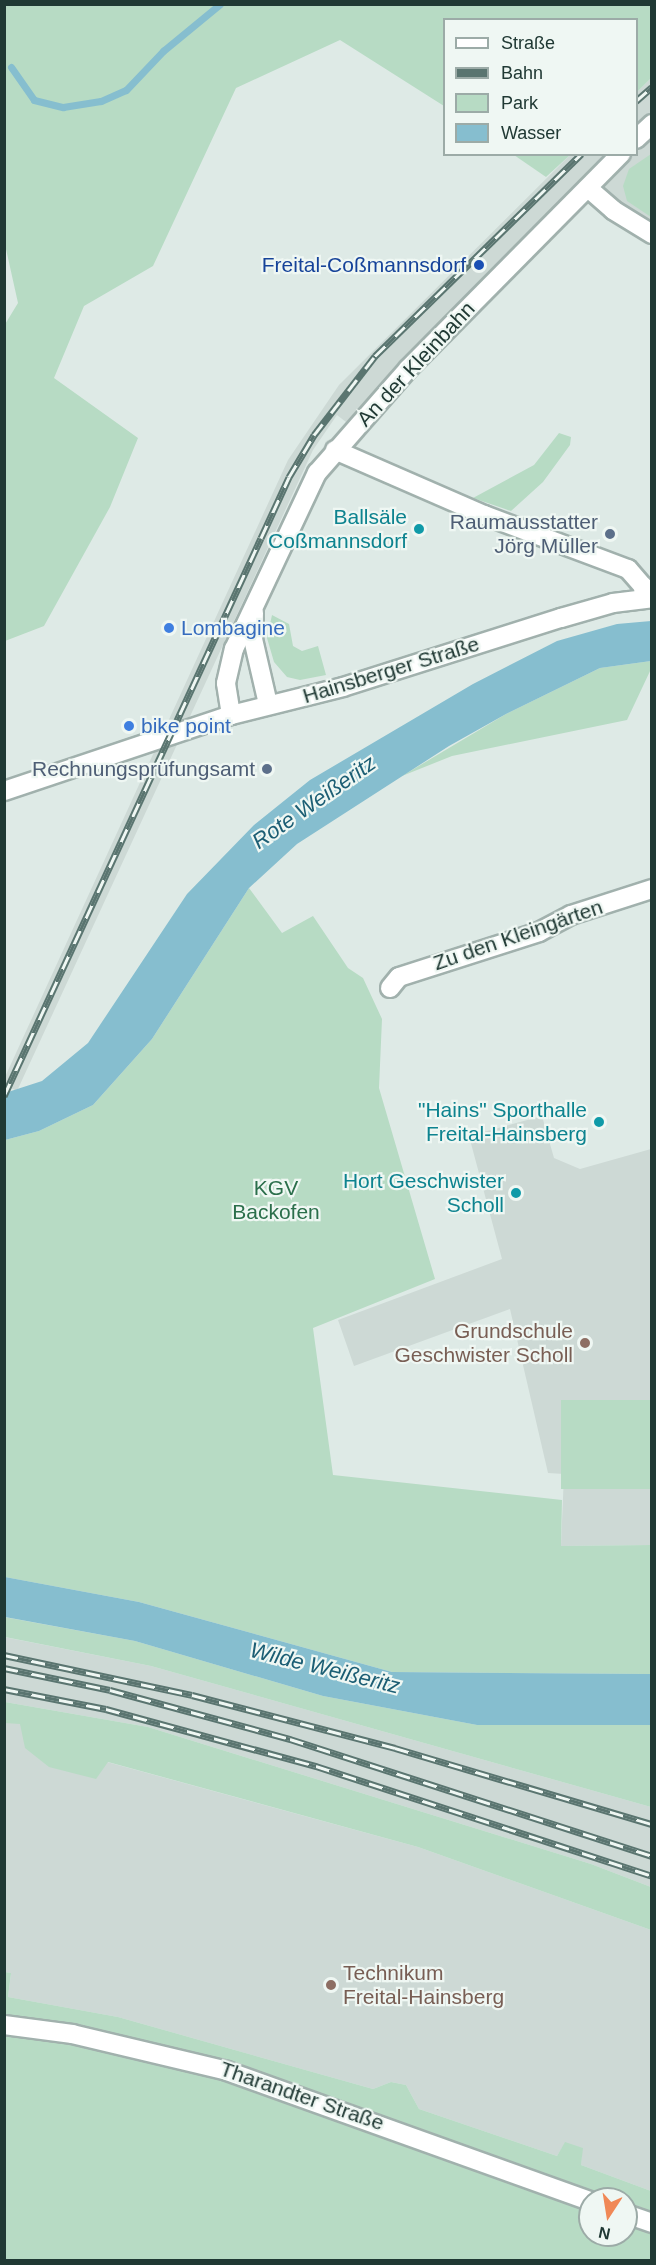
<!DOCTYPE html>
<html>
<head>
<meta charset="utf-8">
<style>
  body { margin:0 }
  #map { position:relative; width:656px; height:2265px; overflow:hidden; background:#deeae6; font-family:Arial,sans-serif }
  div>[style] { position:absolute }
  [style*='--x'] { left:calc(var(--x)*1px); top:calc(var(--y)*1px); width:calc(var(--w)*1px); rotate:calc(var(--a)*1deg) }
  .built>* { inset:0; background:#cdd9d5 }
  .green>* { inset:0; background:#b7dbc4; transform-origin:0 0 }
  .water>* { inset:0; background:#86becf }
  .stream>* { height:7px; margin:-3.5px; padding:0 3.5px; transform-origin:3.5px; border-radius:3.5px; background:#86becf }
  .roads { filter:drop-shadow(2px 0 #a1b1ad) drop-shadow(-2px 0 #a1b1ad) drop-shadow(0 2px #a1b1ad) drop-shadow(0 -2px #a1b1ad) }
  .minor>* { height:18px; margin:-9px; padding:0 9px; transform-origin:9px; border-radius:9px; background:#fff }
  .tertiary>* { height:18px; margin:-9px; padding:0 9px; transform-origin:9px; border-radius:9px; background:#fff }
  .secondary>* { height:18px; margin:-9px; padding:0 9px; transform-origin:9px; border-radius:9px; background:#fff }
  .rail>* { height:7px; margin-top:-3.5px; transform-origin:0; background:repeating-linear-gradient(90deg,#eff7f3 0 14px,#5a7570 0 28px); box-sizing:border-box; border-block:2px solid #5a7570 }
  .dots>* { width:16px; height:16px; translate:-50% -50%; box-sizing:border-box; border:3px solid #eff7f3; border-radius:50% }
  span { translate:-50% -50%; white-space:nowrap; text-align:center; line-height:1.15; -webkit-text-stroke:4.5px #eff7f3; paint-order:stroke }
  .transit-label { font-size:21px; color:#164399 }
  .right { translate:-100% -50%; text-align:right }
  .street-label { font-size:21px; color:#203934 }
  .culture-label { font-size:21px; color:#0d838f }
  .service-label { font-size:21px; color:#4e5e75 }
  .shop-label { font-size:21px; color:#366cbe }
  .left { translate:0 -50%; text-align:left }
  .park-label { font-size:21px; color:#2b6f4b }
  .education-label { font-size:21px; color:#785e54 }
  .water-label { font-size:22px; color:#1c5e74; font-style:italic }
  .frame { position:absolute; inset:0; border:6px solid #203934; pointer-events:none }
  .legend { position:absolute; left:443px; top:18px; width:195px; height:138px; box-sizing:border-box; background:#eff7f3; border:2px solid #9caba7; margin:0; padding:8px 10px; list-style:none; font-size:18px; color:#203934 }
  .legend li { display:flex; align-items:center; gap:12px; height:30px }
  .legend b { width:30px; border:2px solid #9caba7 }
  .north { position:absolute; left:578px; top:2187px; width:60px; height:60px; box-sizing:border-box; background:#eff7f3; border:2px solid #9caba7; border-radius:50%; rotate:192deg; font-size:16px; font-weight:700; line-height:24px; text-align:center; color:#203934 }
  .north::after { content:''; display:block; margin:auto; width:21px; height:27px; background:#f08856; clip-path:polygon(50% 0,100% 100%,50% 72%,0 100%) }
</style>
</head>
<body>
<div id="map">
  <div class="built">
    <i style="clip-path:polygon(651px 78px,651px 225px,573px 186px,346px 422px,337px 415px,313px 450px,17px 1091px,5px 1085px,5px 1077px,288px 460px,339px 385px,570px 155px,636px 154px,637px 92px)"></i>
    <i style="clip-path:polygon(542px 1116px,554px 1158px,580px 1169px,651px 1149px,651px 1545px,561px 1546px,564px 1474px,548px 1473px,510px 1309px,354px 1366px,338px 1320px,502px 1259px,469px 1136px)"></i>
    <i style="clip-path:polygon(4px 1637px,151px 1666px,651px 1807px,651px 1887px,591px 1864px,148px 1727px,5px 1702px)"></i>
    <i style="clip-path:polygon(5px 1723px,20px 1723px,107px 1762px,418px 1847px,651px 1930px,651px 2191px,581px 2165px,582px 2148px,565px 2143px,557px 2156px,419px 2109px,406px 2085px,391px 2082px,373px 2089px,118px 2017px,8px 1997px,11px 1973px,5px 1972px)"></i>
  </div>
  <div class="green">
    <i style="clip-path:polygon(5px 4px,651px 5px,651px 78px,637px 92px,636px 20px,444px 20px,444px 106px,340px 40px,236px 88px,153px 266px,84px 306px,54px 378px,138px 438px,110px 507px,44px 626px,5px 641px,4px 326px,18px 303px,4px 240px)"></i>
    <i style="clip-path:polygon(651px 154px,651px 217px,627px 201px,623px 186px,629px 169px)"></i>
    <i style="clip-path:polygon(514px 155px,570px 154px,570px 155px,546px 177px)"></i>
    <i style="clip-path:polygon(559px 433px,571px 437px,570px 445px,543px 482px,511px 511px,473px 498px,534px 465px)"></i>
    <i style="clip-path:polygon(272px 615px,289px 624px,293px 646px,302px 651px,318px 646px,326px 675px,300px 680px,287px 677px,274px 662px,267px 638px)"></i>
    <i style="clip-path:polygon(651px 661px,651px 669px,627px 720px,452px 756px,402px 776px,506px 714px,600px 668px)"></i>
    <i style="clip-path:polygon(249px 888px,282px 933px,313px 916px,348px 968px,363px 978px,382px 1019px,379px 1088px,435px 1279px,313px 1328px,333px 1475px,562px 1500px,561px 1546px,651px 1545px,651px 1674px,392px 1672px,139px 1602px,5px 1577px,5px 1140px,39px 1131px,93px 1105px,152px 1039px)"></i>
    <i style="left:651px;top:1400px;width:89px;height:90px;rotate:90deg"></i>
    <i style="clip-path:polygon(4px 1617px,135px 1641px,323px 1696px,477px 1725px,651px 1725px,651px 1807px,151px 1666px,5px 1637px)"></i>
    <i style="clip-path:polygon(5px 1702px,148px 1727px,591px 1864px,651px 1887px,651px 1930px,418px 1847px,108px 1762px,96px 1779px,49px 1767px,25px 1748px,20px 1724px,5px 1723px)"></i>
    <i style="clip-path:polygon(evenodd,5px 1972px,11px 1973px,8px 1997px,118px 2017px,373px 2089px,391px 2082px,406px 2085px,419px 2109px,557px 2156px,565px 2142px,583px 2148px,581px 2165px,651px 2191px,651px 2260px,5px 2260px,5px 1972px,590px 2199px,626px 2199px,626px 2235px,590px 2235px,590px 2199px)"></i>
  </div>
  <div class="water">
    <i style="clip-path:polygon(651px 621px,651px 661px,600px 668px,506px 714px,449px 746px,297px 844px,249px 888px,152px 1039px,93px 1105px,39px 1131px,5px 1140px,5px 1093px,42px 1081px,88px 1043px,187px 894px,254px 825px,310px 780px,473px 684px,557px 641px,617px 624px)"></i>
    <i style="clip-path:polygon(5px 1577px,139px 1602px,392px 1672px,651px 1674px,651px 1725px,477px 1725px,323px 1696px,135px 1641px,5px 1617px)"></i>
  </div>
  <div class="stream">
    <i style="--x:11;--y:67;--w:40;--a:55.1"></i>
    <i style="--x:34;--y:100;--w:30;--a:14"></i>
    <i style="--x:63;--y:107;--w:38;--a:-9"></i>
    <i style="--x:101;--y:101;--w:27;--a:-24"></i>
    <i style="--x:126;--y:90;--w:54;--a:-46.5"></i>
    <i style="--x:163;--y:51;--w:74;--a:-39.5"></i>
  </div>
  <div class="roads">
    <div class="minor">
      <i style="--x:636;--y:139;--w:22;--a:-43"></i>
      <i style="--x:588;--y:188;--w:33;--a:41"></i>
      <i style="--x:613;--y:210;--w:46;--a:31.6"></i>
      <i style="--x:335;--y:450;--w:163;--a:23.6"></i>
      <i style="--x:484;--y:515;--w:154;--a:20.6"></i>
      <i style="--x:628;--y:569;--w:23;--a:49"></i>
      <i style="--x:643;--y:586;--w:12;--a:85"></i>
      <i style="--x:254;--y:613;--w:26;--a:92"></i>
      <i style="--x:253;--y:639;--w:67;--a:77"></i>
      <i style="--x:231;--y:715;--w:32;--a:-99"></i>
      <i style="--x:226;--y:683;--w:35;--a:-77"></i>
      <i style="--x:234;--y:649;--w:195;--a:-64.8"></i>
      <i style="--x:317;--y:473;--w:138;--a:-48.8"></i>
      <i style="--x:408;--y:369;--w:303;--a:-45.3"></i>
      <i style="--x:390;--y:988;--w:14;--a:-51"></i>
      <i style="--x:399;--y:977;--w:147;--a:-17.8"></i>
      <i style="--x:539;--y:932;--w:36;--a:-28"></i>
      <i style="--x:571;--y:915;--w:85;--a:-17.8"></i>
    </div>
    <div class="tertiary">
      <i style="--x:4;--y:791;--w:239;--a:-18.5"></i>
      <i style="--x:231;--y:715;--w:115;--a:-14"></i>
      <i style="--x:343;--y:687;--w:229;--a:-17.6"></i>
      <i style="--x:561;--y:618;--w:54;--a:-16.1"></i>
      <i style="--x:613;--y:603;--w:39;--a:-7"></i>
    </div>
    <div class="secondary">
      <i style="--x:4;--y:2025;--w:69;--a:7.5"></i>
      <i style="--x:72;--y:2034;--w:159;--a:13.4"></i>
      <i style="--x:227;--y:2071;--w:386;--a:19.7"></i>
      <i style="--x:626;--y:2214;--w:28;--a:19"></i>
    </div>
  </div>
  <div class="rail">
    <i style="--x:636;--y:101;--w:21;--a:-41"></i>
    <i style="--x:4;--y:1096;--w:614;--a:-65.27"></i>
    <i style="--x:261;--y:538;--w:67;--a:-65.3"></i>
    <i style="--x:289;--y:477;--w:49;--a:-59.2"></i>
    <i style="--x:314;--y:435;--w:100;--a:-52.3"></i>
    <i style="--x:375;--y:356;--w:289;--a:-44.4"></i>
    <i style="--x:4;--y:1655;--w:192;--a:12"></i>
    <i style="--x:192;--y:1695;--w:210;--a:14.6"></i>
    <i style="--x:395;--y:1748;--w:268;--a:16.5"></i>
    <i style="--x:4;--y:1668;--w:108;--a:11.7"></i>
    <i style="--x:110;--y:1690;--w:187;--a:15.2"></i>
    <i style="--x:290;--y:1739;--w:380;--a:17.9"></i>
    <i style="--x:4;--y:1689;--w:104;--a:11.1"></i>
    <i style="--x:106;--y:1709;--w:218;--a:15.2"></i>
    <i style="--x:316;--y:1766;--w:354;--a:18.1"></i>
  </div>
  <div class="dots">
    <i style="left:479px;top:265px;background:#1a4fb4"></i>
    <i style="left:419px;top:529px;background:#0f9aa8"></i>
    <i style="left:610px;top:534px;background:#5c6f8a"></i>
    <i style="left:169px;top:628px;background:#3f7fe0"></i>
    <i style="left:129px;top:726px;background:#3f7fe0"></i>
    <i style="left:267px;top:769px;background:#5c6f8a"></i>
    <i style="left:599px;top:1122px;background:#0f9aa8"></i>
    <i style="left:516px;top:1193px;background:#0f9aa8"></i>
    <i style="left:585px;top:1343px;background:#8d6e63"></i>
    <i style="left:331px;top:1985px;background:#8d6e63"></i>
  </div>
  <div class="transit-label">
    <span class="right" style="left:466px;top:265px">Freital-Coßmannsdorf</span>
  </div>
  <div class="street-label">
    <span style="left:416px;top:364px;rotate:-47deg">An der Kleinbahn</span>
    <span style="left:391px;top:670px;rotate:-17deg">Hainsberger Straße</span>
    <span style="left:518px;top:935px;rotate:-19deg">Zu den Kleingärten</span>
    <span style="left:302px;top:2096px;rotate:19deg">Tharandter Straße</span>
  </div>
  <div class="culture-label">
    <span class="right" style="left:407px;top:529px">Ballsäle<br>Coßmannsdorf</span>
    <span class="right" style="left:587px;top:1122px">"Hains" Sporthalle<br>Freital-Hainsberg</span>
    <span class="right" style="left:504px;top:1193px">Hort Geschwister<br>Scholl</span>
  </div>
  <div class="service-label">
    <span class="right" style="left:598px;top:534px">Raumausstatter<br>Jörg Müller</span>
    <span class="right" style="left:255px;top:769px">Rechnungsprüfungsamt</span>
  </div>
  <div class="shop-label">
    <span class="left" style="left:181px;top:628px">Lombagine</span>
    <span class="left" style="left:141px;top:726px">bike point</span>
  </div>
  <div class="park-label">
    <span style="left:276px;top:1200px">KGV<br>Backofen</span>
  </div>
  <div class="education-label">
    <span class="right" style="left:573px;top:1343px">Grundschule<br>Geschwister Scholl</span>
    <span class="left" style="left:343px;top:1985px">Technikum<br>Freital-Hainsberg</span>
  </div>
  <div class="water-label">
    <span style="left:314px;top:802px;rotate:-35deg">Rote Weißeritz</span>
    <span style="left:325px;top:1668px;rotate:14deg">Wilde Weißeritz</span>
  </div>
  <div class="frame"></div>
  <ul class="legend">
  <li><b style="height:8px;background:#fff"></b>Straße</li>
  <li><b style="height:8px;background:#5a7570"></b>Bahn</li>
  <li><b style="height:16px;background:#b7dbc4"></b>Park</li>
  <li><b style="height:16px;background:#86becf"></b>Wasser</li>
  </ul>
  <div class="north">N</div>
</div>
</body>
</html>
